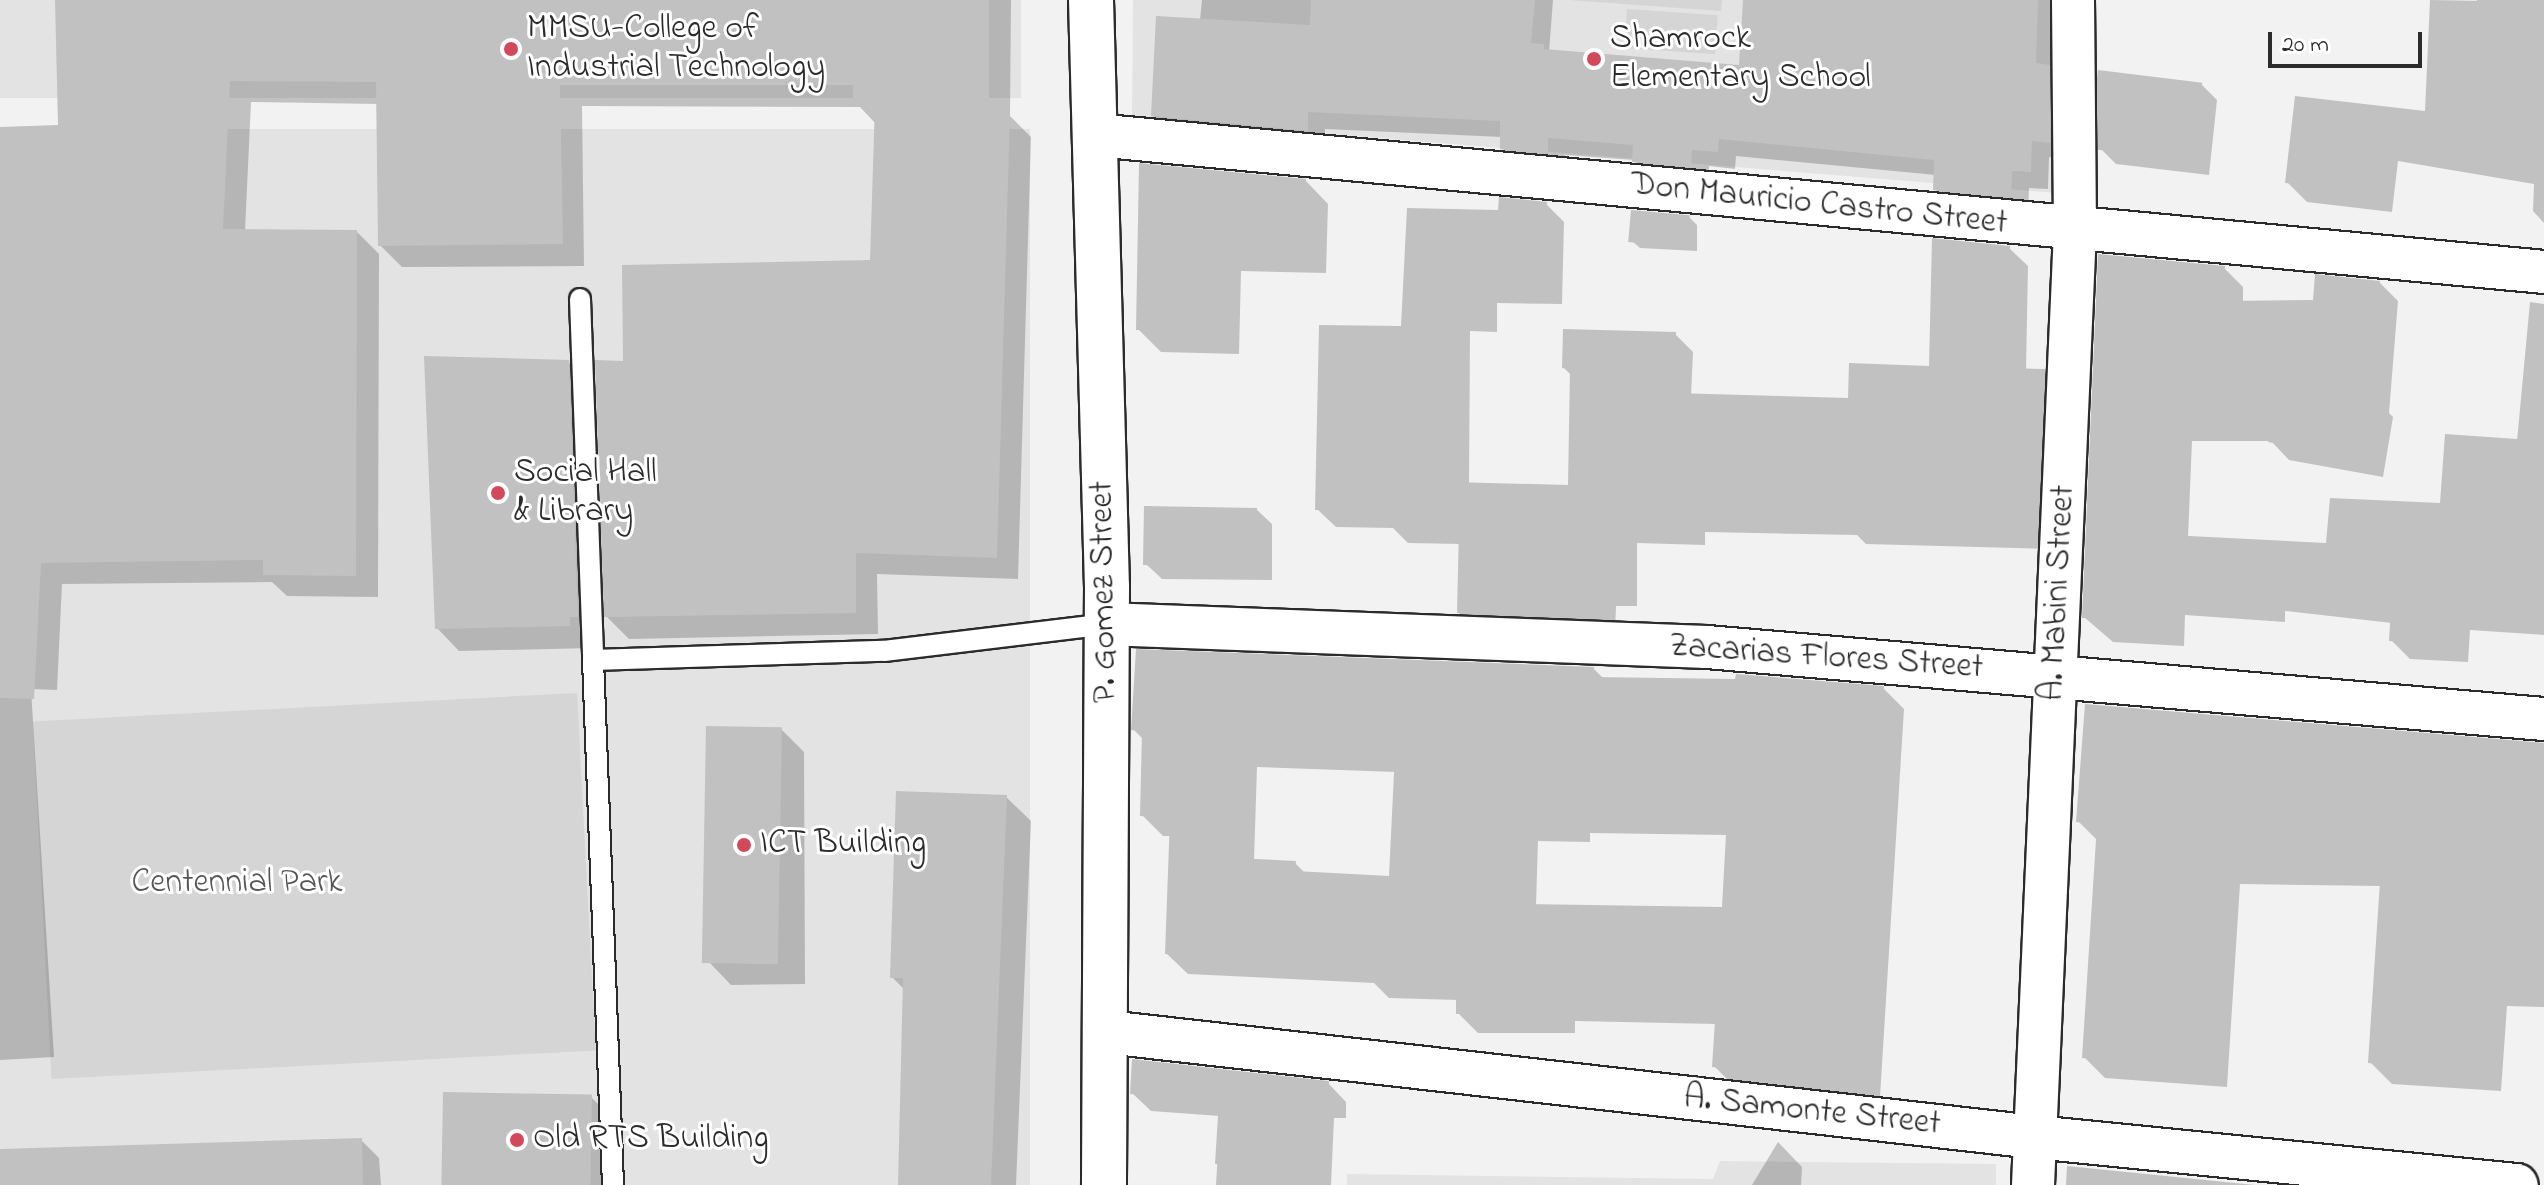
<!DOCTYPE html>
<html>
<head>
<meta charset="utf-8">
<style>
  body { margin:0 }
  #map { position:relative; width:2544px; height:1185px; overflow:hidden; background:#f2f2f2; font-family:"Indie Flower",sans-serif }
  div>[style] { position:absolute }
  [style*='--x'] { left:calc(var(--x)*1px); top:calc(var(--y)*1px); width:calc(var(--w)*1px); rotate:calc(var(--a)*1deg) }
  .built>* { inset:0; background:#e3e3e3; transform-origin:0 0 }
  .green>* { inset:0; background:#d5d5d5; transform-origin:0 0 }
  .shadow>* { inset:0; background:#0003 }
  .building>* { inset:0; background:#c1c1c1; transform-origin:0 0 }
  .roads { filter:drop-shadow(2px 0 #2b2b2b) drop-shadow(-2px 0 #2b2b2b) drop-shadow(0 2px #2b2b2b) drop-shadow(0 -2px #2b2b2b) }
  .service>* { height:20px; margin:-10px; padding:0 10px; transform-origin:10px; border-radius:10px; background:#fff }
  .minor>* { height:42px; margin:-21px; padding:0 21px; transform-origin:21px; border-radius:21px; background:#fff }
  .secondary>* { height:44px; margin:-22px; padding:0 22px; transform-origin:22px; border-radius:22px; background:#fff }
  .dots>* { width:22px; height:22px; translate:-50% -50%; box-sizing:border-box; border:4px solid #fff; border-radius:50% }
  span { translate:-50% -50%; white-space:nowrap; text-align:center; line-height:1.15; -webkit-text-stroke:6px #fff; paint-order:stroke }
  .poi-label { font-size:34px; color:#2b2b2b }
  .left { translate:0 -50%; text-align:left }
  .street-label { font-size:34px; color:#2b2b2b }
  .park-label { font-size:34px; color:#565656 }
  .scale { position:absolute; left:2268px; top:32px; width:154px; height:36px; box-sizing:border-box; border:4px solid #2b2b2b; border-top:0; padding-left:10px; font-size:24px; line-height:28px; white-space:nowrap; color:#2b2b2b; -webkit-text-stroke:6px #fff; paint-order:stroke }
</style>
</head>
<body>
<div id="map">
  <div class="built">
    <i style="left:0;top:0;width:1021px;height:98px"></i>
    <i style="clip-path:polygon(1133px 0,2055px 0,2057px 193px,1132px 118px)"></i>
    <i style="left:0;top:129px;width:1030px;height:1056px"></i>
    <i style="clip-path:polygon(1720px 1161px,1996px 1164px,1996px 1185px,1347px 1185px,1347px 1174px,1713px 1179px)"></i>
  </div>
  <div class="green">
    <i style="clip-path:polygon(1568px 0,1722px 0,1721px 11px)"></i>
    <i style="left:1627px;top:9px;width:91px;height:39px;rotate:4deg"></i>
    <i style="left:577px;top:693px;width:358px;height:545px;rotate:87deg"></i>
  </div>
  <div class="shadow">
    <i style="clip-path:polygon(57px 0,1011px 0,1010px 116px,1031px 137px,1018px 579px,877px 574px,878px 634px,629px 639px,606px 616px,625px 363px,872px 262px,876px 124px,860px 107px,582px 106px,584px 266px,402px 267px,380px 245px,378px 104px,251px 102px,245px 231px,357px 232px,379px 254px,378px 597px,287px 596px,272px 582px,62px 584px,57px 690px,31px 689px,54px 1057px,0 1060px,0 129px,60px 127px)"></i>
    <i style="clip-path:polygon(1202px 0,1553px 0,1549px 52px,1741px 67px,1745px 0,2056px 0,2052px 88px,2067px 103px,2067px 160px,2049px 157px,2048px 189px,2029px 188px,2028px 214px,1953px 207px,1935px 189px,1936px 175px,1736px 156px,1735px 169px,1709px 166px,1708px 184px,1652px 179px,1634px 160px,1565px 155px,1565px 170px,1520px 166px,1502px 148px,1502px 137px,1325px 129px,1325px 148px,1171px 133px,1153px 115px,1200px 20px)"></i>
    <i style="clip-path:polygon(2544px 0,2544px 223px,2533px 211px,2534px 184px,2398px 161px,2392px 212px,2307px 202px,2287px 182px,2427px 114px,2477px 0)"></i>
    <i style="clip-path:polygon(2201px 84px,2217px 100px,2209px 175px,2116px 164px,2100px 148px)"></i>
    <i style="clip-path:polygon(1141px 166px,1306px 181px,1328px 204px,1326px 273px,1241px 271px,1239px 354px,1161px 352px,1138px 329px)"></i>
    <i style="clip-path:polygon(1546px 204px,1564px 222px,1562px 304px,1497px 303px,1497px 332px,1470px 331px,1469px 484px,1570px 487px,1572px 376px,1564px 368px,1675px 334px,1693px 352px,1691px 396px,1850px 400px,1931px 368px,2009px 248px,2028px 266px,2026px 370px,2044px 371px,2062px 389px,2055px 549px,1866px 544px,1857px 535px,1705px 532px,1705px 545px,1637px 543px,1637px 606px,1616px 606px,1615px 636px,1478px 631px,1459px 613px,1461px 544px,1408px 543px,1393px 528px,1336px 527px,1317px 509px,1403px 328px,1500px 212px)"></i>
    <i style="clip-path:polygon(1689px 217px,1697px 225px,1697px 251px,1640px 248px,1632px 241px)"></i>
    <i style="clip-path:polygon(2224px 268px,2243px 287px,2243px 302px,2315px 302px,2379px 282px,2398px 301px,2389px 413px,2393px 417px,2383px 477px,2289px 460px,2271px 441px,2192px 441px,2188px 538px,2327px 546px,2442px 505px,2517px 441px,2530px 302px,2544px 304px,2544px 635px,2470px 630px,2468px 662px,2410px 659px,2391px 640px,2392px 623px,2285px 611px,2285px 622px,2185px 615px,2184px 646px,2113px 642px,2084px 617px)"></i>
    <i style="clip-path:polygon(568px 362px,591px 384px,592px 648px,459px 651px,437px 628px)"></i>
    <i style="clip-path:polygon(1256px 509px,1272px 524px,1272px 580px,1162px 579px,1146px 564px)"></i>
    <i style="clip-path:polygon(evenodd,1594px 669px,1604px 679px,1883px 688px,1904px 709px,1880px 1097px,1735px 1087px,1714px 1066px,1717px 1024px,1575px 1021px,1575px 1033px,1478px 1033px,1458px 1013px,1458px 1000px,1389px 998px,1374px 983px,1188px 974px,1167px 954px,1171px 836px,1163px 836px,1142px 815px,1144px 740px,1133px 729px,1594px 669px,1257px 767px,1396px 772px,1391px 878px,1306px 874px,1295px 863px,1254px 861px,1257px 767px,1594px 669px,1590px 833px,1728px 835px,1724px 909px,1536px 906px,1538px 841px,1590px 842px,1590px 833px)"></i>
    <i style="clip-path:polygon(2087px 706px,2544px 745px,2544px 1007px,2507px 1006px,2501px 1091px,2392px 1084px,2370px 1062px,2381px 886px,2240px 884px,2227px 1087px,2105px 1078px,2084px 1057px,2098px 841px,2078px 821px)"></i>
    <i style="clip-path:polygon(781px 729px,804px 752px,805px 984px,731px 985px,709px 962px)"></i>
    <i style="clip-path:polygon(1006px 797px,1031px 821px,1016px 1185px,900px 1185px,904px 989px,892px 977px)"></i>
    <i style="clip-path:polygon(1328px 1083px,1346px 1102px,1346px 1118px,1334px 1118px,1331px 1185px,1216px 1185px,1220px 1116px,1151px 1111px,1132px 1093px)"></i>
    <i style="clip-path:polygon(591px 1097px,616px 1122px,614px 1185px,444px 1185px)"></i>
    <i style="clip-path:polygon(361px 1140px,379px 1158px,381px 1185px,0 1185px,0 1151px)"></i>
    <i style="clip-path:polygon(1778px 1142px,1802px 1167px,1801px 1185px,1752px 1185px)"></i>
    <i style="clip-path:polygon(2067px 1166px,2255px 1185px,2066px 1185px)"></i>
  </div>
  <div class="building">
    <i style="clip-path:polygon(55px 0,989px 0,989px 112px,1010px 113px,997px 558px,856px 553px,856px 613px,604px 617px,595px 360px,623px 361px,622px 265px,870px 260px,875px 103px,853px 103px,853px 85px,560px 85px,563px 244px,378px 246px,376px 82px,230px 81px,223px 229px,357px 230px,356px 576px,263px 575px,263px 560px,41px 563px,34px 699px,0 698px,0 127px,58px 125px)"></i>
    <i style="clip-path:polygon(1311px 0,1535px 0,1531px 43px,1544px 44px,1544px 49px,1739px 65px,1743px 0,2038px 0,2036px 63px,2050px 65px,2050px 143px,2032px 141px,2031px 172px,2012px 171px,2011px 198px,1933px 190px,1934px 160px,1719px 139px,1718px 152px,1692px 150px,1691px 167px,1632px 162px,1633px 145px,1548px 138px,1548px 154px,1500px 149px,1500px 121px,1308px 112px,1308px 131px,1151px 116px,1156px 16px,1310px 25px)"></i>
    <i style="clip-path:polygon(2430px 0,2544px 2px,2544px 170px,2379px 143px,2373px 193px,2285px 183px,2295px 96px,2425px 111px)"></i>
    <i style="left:2098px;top:70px;width:105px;height:79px;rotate:7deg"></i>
    <i style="clip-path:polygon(1139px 163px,1306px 179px,1304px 251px,1219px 249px,1217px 332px,1136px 330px)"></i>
    <i style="clip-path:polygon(1499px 197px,1547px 202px,1545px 287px,1480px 285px,1479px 314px,1453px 314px,1451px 482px,1568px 485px,1570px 369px,1562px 368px,1563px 329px,1676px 332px,1673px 393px,1848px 398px,1849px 363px,1929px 366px,1932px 238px,2010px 246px,2008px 368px,2045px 369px,2038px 532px,1845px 527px,1845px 518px,1688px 514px,1687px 528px,1620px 526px,1619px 589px,1599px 589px,1597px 619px,1457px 613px,1459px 527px,1387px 525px,1388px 511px,1315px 510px,1319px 325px,1401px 326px,1407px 208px,1498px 210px)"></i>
    <i style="left:1631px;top:210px;width:59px;height:32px;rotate:5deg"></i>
    <i style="clip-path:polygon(2098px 254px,2225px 266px,2225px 301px,2313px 300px,2315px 274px,2380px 281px,2371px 395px,2376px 396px,2364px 460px,2268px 442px,2272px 424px,2174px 423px,2169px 535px,2326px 543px,2330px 498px,2440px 503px,2445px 434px,2544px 441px,2544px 581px,2528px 580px,2526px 617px,2452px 612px,2450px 644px,2389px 641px,2391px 607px,2267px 593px,2267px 604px,2167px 597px,2165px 628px,2092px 624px,2093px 618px,2082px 618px)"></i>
    <i style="clip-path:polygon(424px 356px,569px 360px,578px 617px,570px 617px,570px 626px,435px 629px)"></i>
    <i style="left:1144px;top:506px;width:113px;height:59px;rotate:1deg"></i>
    <i style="clip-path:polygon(evenodd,1136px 649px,1594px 667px,1594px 677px,1735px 679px,1736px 674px,1884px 686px,1860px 1077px,1712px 1067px,1716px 1005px,1555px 1001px,1555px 1013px,1456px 1014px,1456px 981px,1366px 978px,1366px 964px,1165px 954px,1170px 817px,1140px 816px,1142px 731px,1131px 730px,1136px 649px,1237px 747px,1395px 752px,1389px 876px,1295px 871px,1296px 861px,1233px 858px,1237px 747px,1136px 649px,1570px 813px,1727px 816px,1722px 907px,1516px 904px,1518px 821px,1570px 822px,1570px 813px)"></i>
    <i style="clip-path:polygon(2085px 704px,2544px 743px,2535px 894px,2544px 895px,2544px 987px,2486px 986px,2480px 1071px,2368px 1063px,2381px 866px,2219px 864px,2206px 1066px,2082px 1058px,2097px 824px,2076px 822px)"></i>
    <i style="left:706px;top:726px;width:76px;height:237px;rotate:1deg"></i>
    <i style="clip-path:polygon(896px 791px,1007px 795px,991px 1185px,898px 1185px,903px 978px,890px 978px)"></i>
    <i style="clip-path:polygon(1132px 1059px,1329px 1081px,1328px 1101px,1317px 1100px,1313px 1185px,1269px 1185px,1270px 1168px,1215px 1164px,1219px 1099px,1130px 1094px)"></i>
    <i style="left:443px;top:1092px;width:149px;height:93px;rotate:1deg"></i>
    <i style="clip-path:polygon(362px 1138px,363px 1185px,0 1185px,0 1149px)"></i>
  </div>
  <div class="roads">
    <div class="service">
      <i style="--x:580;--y:299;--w:361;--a:87.9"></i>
      <i style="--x:613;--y:1185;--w:525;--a:-92.18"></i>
      <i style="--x:593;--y:660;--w:291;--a:-1.8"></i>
      <i style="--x:884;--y:651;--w:224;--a:-6.9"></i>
    </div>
    <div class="minor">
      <i style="--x:1095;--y:135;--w:1455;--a:5.4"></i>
      <i style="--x:1106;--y:624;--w:601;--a:2.19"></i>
      <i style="--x:1707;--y:647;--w:840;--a:4.92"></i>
      <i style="--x:1107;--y:1032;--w:934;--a:6.46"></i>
      <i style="--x:2035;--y:1137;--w:484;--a:5.7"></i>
      <i style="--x:2033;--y:1185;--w:957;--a:-87.48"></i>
      <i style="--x:2075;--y:229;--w:229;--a:-90.5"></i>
    </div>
    <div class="secondary">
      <i style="--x:1091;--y:0;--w:587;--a:88.44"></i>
      <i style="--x:1107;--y:587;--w:598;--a:90.29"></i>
    </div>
  </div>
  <div class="dots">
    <i style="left:511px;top:49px;background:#d1495b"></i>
    <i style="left:1594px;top:59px;background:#d1495b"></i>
    <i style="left:498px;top:493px;background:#d1495b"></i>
    <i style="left:744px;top:845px;background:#d1495b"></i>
    <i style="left:517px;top:1140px;background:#d1495b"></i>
  </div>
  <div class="poi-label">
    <span class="left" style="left:527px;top:49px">MMSU-College of<br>Industrial Technology</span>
    <span class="left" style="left:1610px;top:59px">Shamrock<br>Elementary School</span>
    <span class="left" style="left:514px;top:493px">Social Hall<br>&amp; Library</span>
    <span class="left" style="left:760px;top:845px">ICT Building</span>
    <span class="left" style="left:533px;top:1140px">Old RTS Building</span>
  </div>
  <div class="street-label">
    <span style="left:1819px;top:205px;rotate:6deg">Don Mauricio Castro Street</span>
    <span style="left:1105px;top:592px;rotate:-91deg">P. Gomez Street</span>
    <span style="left:2059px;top:593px;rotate:-87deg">A. Mabini Street</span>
    <span style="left:1826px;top:658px;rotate:4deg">Zacarias Flores Street</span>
    <span style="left:1812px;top:1112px;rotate:6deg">A. Samonte Street</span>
  </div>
  <div class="park-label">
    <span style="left:237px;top:884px">Centennial Park</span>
  </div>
  <div class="scale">20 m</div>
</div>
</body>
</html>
